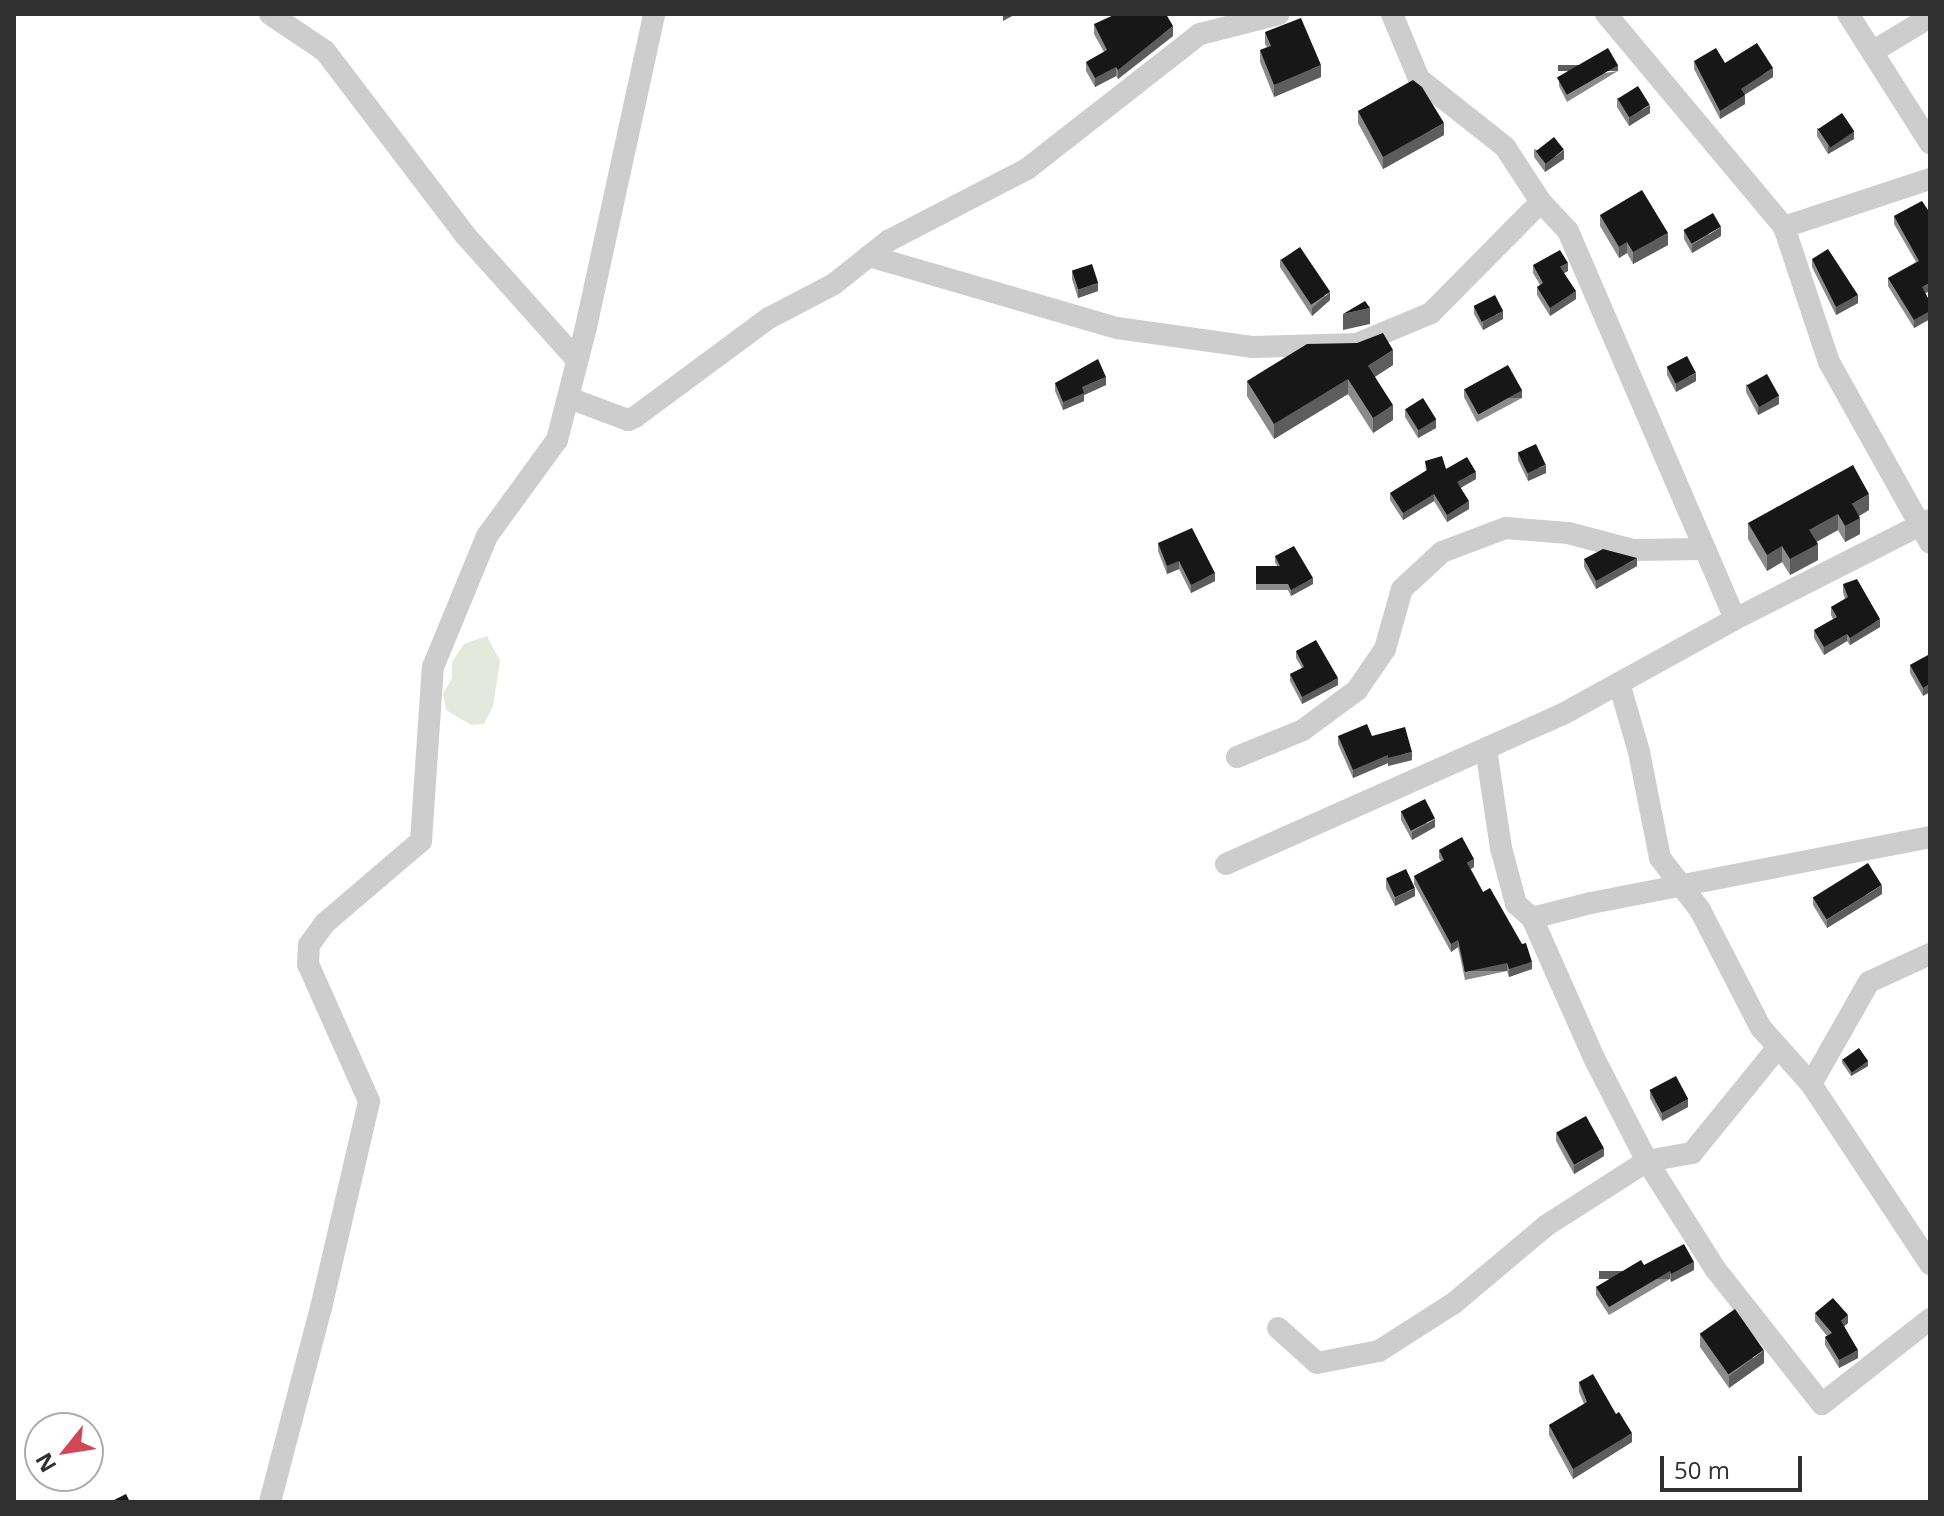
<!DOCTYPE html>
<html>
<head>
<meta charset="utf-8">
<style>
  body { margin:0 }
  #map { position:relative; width:1944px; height:1516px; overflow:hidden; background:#fff; font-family:"Open Sans",sans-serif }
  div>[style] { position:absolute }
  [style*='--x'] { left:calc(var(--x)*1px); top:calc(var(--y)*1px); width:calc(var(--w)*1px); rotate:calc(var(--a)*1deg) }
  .green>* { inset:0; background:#e4e8dd }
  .street>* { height:22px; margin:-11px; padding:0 11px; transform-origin:11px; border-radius:11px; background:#cdcdcd }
  .wall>* { inset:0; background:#8b8b8b }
  .shaded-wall>* { inset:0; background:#5d5d5d; transform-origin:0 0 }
  .building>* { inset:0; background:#171717; transform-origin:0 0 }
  span { translate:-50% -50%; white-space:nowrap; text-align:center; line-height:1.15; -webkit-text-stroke:8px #fff; paint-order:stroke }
  .frame { position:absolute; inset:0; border:16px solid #303030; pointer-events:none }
  .north { position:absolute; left:24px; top:1412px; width:80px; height:80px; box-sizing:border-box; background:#fff; border:2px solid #acacac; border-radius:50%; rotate:240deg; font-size:22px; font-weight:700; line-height:32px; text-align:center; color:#303030 }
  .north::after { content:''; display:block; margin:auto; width:28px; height:36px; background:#d24756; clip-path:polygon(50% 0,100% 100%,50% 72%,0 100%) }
  .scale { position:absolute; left:1660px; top:1456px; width:142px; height:36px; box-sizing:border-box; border:4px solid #303030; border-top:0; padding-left:10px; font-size:24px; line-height:28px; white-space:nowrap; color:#303030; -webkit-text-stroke:6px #fff; paint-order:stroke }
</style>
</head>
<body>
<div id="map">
  <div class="green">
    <i style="clip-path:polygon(487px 636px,500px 661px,493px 706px,484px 724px,471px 725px,446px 710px,443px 694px,452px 678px,452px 662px,464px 644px)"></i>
  </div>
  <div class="street">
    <i style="--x:270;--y:14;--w:66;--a:33.9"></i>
    <i style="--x:325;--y:51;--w:231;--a:52.7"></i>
    <i style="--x:465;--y:235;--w:168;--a:48.1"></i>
    <i style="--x:1392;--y:14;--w:70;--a:67.4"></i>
    <i style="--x:1419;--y:79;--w:110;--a:38.3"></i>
    <i style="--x:1505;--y:147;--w:66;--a:56.8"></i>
    <i style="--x:1541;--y:202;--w:40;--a:47"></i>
    <i style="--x:1568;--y:231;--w:422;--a:66.7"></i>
    <i style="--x:1606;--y:14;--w:278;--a:50.1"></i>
    <i style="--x:1784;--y:227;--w:142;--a:71.6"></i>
    <i style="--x:1829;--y:362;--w:207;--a:60.8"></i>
    <i style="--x:1848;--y:14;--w:153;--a:57.6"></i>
    <i style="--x:1872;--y:52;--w:68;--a:-31.1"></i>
    <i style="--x:1784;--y:227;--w:154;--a:-18.2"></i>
    <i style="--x:869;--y:256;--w:258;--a:16.2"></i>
    <i style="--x:1117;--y:328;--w:136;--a:8"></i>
    <i style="--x:1252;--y:347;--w:105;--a:-1.6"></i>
    <i style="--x:1357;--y:344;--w:80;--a:-22.7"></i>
    <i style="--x:1431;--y:313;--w:156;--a:-45.3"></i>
    <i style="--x:569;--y:398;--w:63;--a:20.4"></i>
    <i style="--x:628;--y:420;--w:8;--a:-23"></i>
    <i style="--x:635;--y:417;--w:167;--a:-36.5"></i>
    <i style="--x:769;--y:318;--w:73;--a:-27.6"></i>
    <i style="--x:834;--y:284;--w:69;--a:-38.5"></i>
    <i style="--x:888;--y:241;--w:157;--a:-27.4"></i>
    <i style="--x:1027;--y:169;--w:219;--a:-38"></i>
    <i style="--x:1200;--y:34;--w:81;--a:-14.2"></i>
    <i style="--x:1619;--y:683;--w:72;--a:73.8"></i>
    <i style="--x:1639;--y:752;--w:108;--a:78.8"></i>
    <i style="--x:1660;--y:858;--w:66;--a:52.4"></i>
    <i style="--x:1700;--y:910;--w:133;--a:62.7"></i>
    <i style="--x:1761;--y:1028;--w:75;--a:48.2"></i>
    <i style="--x:1811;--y:1084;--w:216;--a:56.5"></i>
    <i style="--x:1486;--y:749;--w:100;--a:81.4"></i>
    <i style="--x:1501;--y:848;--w:58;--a:75"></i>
    <i style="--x:1516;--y:904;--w:21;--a:41"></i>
    <i style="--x:1532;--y:918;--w:61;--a:-14.3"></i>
    <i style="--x:1591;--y:903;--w:345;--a:-11"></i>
    <i style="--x:1237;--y:757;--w:71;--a:-22.2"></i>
    <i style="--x:1303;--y:730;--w:67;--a:-36.5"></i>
    <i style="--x:1357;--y:690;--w:50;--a:-55.7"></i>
    <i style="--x:1385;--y:649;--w:62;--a:-74.2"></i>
    <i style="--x:1402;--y:589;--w:54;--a:-42.8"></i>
    <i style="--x:1442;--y:552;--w:68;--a:-20.6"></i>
    <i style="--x:1506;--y:528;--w:62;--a:4.6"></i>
    <i style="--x:1568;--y:533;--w:67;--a:14.7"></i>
    <i style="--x:1633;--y:550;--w:72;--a:-0.8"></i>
    <i style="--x:1226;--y:864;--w:369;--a:-24"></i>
    <i style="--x:1563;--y:714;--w:196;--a:-28.9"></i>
    <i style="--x:1735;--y:619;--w:219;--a:-26.9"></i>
    <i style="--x:1532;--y:918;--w:153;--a:66.1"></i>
    <i style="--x:1594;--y:1058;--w:116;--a:62.8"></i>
    <i style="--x:1647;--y:1161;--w:129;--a:57.7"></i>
    <i style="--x:1716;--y:1270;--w:171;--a:51.7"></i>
    <i style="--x:1822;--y:1404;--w:137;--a:-38.2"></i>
    <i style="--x:1811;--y:1084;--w:117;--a:-60.4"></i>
    <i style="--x:1869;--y:982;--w:67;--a:-24.7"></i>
    <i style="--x:1278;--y:1328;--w:52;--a:41.9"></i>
    <i style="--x:1317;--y:1363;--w:63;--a:-11"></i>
    <i style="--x:1379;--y:1351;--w:89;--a:-32.6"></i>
    <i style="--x:1454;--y:1303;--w:121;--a:-40"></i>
    <i style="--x:1547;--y:1225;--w:119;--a:-32.6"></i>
    <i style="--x:1647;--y:1161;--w:46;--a:-10.1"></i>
    <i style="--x:1692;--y:1153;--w:136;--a:-50.9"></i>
    <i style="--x:270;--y:1502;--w:201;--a:-75.3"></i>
    <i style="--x:321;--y:1308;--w:212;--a:-76.9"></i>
    <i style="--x:369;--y:1101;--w:150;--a:-114"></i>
    <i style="--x:308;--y:964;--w:19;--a:-87"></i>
    <i style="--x:309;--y:945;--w:27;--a:-54"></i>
    <i style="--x:325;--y:923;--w:126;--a:-40.5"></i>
    <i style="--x:421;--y:841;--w:174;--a:-86.1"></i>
    <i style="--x:433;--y:667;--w:142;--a:-67.6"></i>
    <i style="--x:487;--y:536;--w:119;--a:-53.9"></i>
    <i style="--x:557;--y:440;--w:117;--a:-75.6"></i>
    <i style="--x:586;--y:327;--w:320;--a:-77.7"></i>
  </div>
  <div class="wall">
    <i style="clip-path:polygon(1094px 24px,1173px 36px,1118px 79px,1116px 76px,1095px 87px,1086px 71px,1086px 62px,1104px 52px,1094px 34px)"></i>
    <i style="clip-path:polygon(1265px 32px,1321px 77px,1274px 97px,1260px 62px,1260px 50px,1267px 47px,1265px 44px)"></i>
    <i style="clip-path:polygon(1694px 61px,1725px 63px,1773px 77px,1744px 95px,1745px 104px,1720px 119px,1694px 69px)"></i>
    <i style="clip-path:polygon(1618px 71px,1567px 102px,1559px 86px,1559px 80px)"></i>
    <i style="clip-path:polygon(1617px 98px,1650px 113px,1629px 126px,1617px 107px)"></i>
    <i style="clip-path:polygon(1358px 111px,1444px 135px,1383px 169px,1358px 123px)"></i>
    <i style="clip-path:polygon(1817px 128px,1854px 139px,1828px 154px,1817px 136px)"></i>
    <i style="clip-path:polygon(1534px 149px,1564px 159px,1545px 172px,1534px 157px)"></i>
    <i style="clip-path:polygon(1922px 201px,1925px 293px,1930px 302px,1930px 319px,1914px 328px,1888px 286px,1888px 278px,1916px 262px,1894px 224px,1894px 216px)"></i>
    <i style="clip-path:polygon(1600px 215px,1668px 245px,1633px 264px,1627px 253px,1619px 258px,1600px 226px)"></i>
    <i style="clip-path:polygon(1684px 231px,1721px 236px,1692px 253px,1684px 239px)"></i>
    <i style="clip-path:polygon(1280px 259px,1330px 300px,1312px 316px,1280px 267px)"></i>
    <i style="clip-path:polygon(1812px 259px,1858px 303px,1836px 315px,1812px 267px)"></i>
    <i style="clip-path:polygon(1533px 265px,1568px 271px,1564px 273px,1576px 299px,1550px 316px,1537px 295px,1537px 287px,1540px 285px,1533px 273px)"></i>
    <i style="clip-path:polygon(1072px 271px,1098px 291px,1078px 298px,1072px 279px)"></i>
    <i style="clip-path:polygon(1474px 306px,1503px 319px,1483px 330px,1474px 314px)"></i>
    <i style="clip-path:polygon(1393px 365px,1375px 377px,1393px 420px,1373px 433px,1348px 394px,1274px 439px,1247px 396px,1247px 381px)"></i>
    <i style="clip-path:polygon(1667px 367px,1696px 381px,1676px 392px,1667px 375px)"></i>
    <i style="clip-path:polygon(1055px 383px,1106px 385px,1084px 395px,1084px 401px,1063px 410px,1055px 391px)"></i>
    <i style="clip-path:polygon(1746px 384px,1779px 404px,1758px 415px,1746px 392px)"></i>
    <i style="clip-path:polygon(1464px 389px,1522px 398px,1477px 422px,1464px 397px)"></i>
    <i style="clip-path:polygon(1405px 409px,1436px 428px,1418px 438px,1405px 417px)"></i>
    <i style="clip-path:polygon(1518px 452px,1546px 473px,1528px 481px,1518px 460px)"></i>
    <i style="clip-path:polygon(1425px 461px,1476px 479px,1460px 488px,1469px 509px,1447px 522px,1434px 501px,1403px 520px,1390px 500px,1390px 493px,1426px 471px)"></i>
    <i style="clip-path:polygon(1869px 510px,1859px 516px,1860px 534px,1845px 542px,1838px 530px,1816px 542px,1818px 560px,1790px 575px,1782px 562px,1767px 571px,1748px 539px,1748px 523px)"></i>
    <i style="clip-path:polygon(1158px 543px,1215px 581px,1191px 593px,1179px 569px,1167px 574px,1158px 551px)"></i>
    <i style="clip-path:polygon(1275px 556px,1313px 584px,1291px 596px,1288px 590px,1256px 590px,1256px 566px,1277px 566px,1275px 562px)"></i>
    <i style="clip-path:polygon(1584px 559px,1637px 566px,1596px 589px,1584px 567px)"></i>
    <i style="clip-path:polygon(1843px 584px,1880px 627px,1850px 645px,1847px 641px,1824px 655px,1814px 638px,1814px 630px,1833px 619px,1831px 615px,1831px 607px,1845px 599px,1843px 592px)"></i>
    <i style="clip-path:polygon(1296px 651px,1338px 685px,1302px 704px,1290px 681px,1290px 674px,1302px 668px,1296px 658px)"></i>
    <i style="clip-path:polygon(1930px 654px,1923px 696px,1910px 673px,1910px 665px)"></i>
    <i style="clip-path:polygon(1338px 736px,1372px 736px,1412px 760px,1388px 766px,1388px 763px,1353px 778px,1338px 744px)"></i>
    <i style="clip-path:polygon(1401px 811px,1435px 827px,1412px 840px,1401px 820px)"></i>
    <i style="clip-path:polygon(1439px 850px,1474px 867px,1471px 869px,1483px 892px,1532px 969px,1509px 977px,1507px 971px,1465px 980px,1458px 947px,1451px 952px,1414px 884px,1414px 876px,1441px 861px,1439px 858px)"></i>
    <i style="clip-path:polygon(1386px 879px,1415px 896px,1395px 906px,1386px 888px)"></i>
    <i style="clip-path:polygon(1882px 894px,1827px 928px,1813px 905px,1813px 897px)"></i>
    <i style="clip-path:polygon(1842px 1059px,1868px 1066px,1851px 1076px,1842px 1063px)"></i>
    <i style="clip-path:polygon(1650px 1090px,1688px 1107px,1662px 1121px,1650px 1098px)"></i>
    <i style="clip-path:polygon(1556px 1133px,1604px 1156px,1574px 1174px,1556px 1141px)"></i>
    <i style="clip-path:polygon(1644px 1265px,1694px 1270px,1671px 1282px,1670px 1279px,1609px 1315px,1596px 1295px,1596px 1287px)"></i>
    <i style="clip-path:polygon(1815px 1313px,1848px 1323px,1844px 1326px,1858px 1358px,1839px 1368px,1825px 1345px,1825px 1337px,1827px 1336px,1815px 1321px)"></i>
    <i style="clip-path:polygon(1700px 1334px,1764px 1363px,1729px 1388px,1700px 1347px)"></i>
    <i style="clip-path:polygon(1579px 1382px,1632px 1442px,1573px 1479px,1549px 1435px,1549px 1425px,1584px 1404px,1579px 1392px)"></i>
  </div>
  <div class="shaded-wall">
    <i style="clip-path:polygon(1003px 14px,1016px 14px,1003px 21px)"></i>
    <i style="clip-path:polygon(1173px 26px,1173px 36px,1118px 79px,1118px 70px)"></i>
    <i style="clip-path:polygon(1321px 65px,1321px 77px,1274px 97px,1274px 85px)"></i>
    <i style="left:1618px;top:65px;width:6px;height:60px;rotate:90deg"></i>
    <i style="clip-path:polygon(1116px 67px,1116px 76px,1095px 87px,1095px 78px)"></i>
    <i style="clip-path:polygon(1773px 68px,1773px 77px,1741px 97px,1741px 89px)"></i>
    <i style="clip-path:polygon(1745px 95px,1745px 104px,1720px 119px,1720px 111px)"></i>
    <i style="clip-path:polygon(1650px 105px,1650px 113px,1629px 126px,1629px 118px)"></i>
    <i style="clip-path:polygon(1444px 123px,1444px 135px,1383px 169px,1383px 157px)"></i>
    <i style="clip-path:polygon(1854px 131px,1854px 139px,1828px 154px,1828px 146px)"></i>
    <i style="clip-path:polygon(1564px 150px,1564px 159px,1545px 172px,1545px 164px)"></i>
    <i style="clip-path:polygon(1721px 227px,1721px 236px,1692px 253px,1692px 245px)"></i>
    <i style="clip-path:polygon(1668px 233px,1668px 245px,1633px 264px,1633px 252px)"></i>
    <i style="clip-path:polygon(1627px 242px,1627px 253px,1619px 258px,1619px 247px)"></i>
    <i style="clip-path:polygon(1568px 263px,1568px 271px,1560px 275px,1560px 267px)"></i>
    <i style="clip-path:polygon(1098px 283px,1098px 291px,1078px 298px,1078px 290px)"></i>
    <i style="clip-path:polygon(1930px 283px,1930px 291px,1922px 295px,1922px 287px)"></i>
    <i style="clip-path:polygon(1576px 291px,1576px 299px,1550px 316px,1550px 308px)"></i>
    <i style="clip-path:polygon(1330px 292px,1330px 300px,1312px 316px,1312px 308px)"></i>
    <i style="clip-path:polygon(1858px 295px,1858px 303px,1836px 315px,1836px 307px)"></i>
    <i style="clip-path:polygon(1370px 308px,1370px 324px,1343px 330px,1343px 314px)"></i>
    <i style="clip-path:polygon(1503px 311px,1503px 319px,1483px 330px,1483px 322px)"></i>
    <i style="clip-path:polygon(1930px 311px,1930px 319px,1914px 328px,1914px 320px)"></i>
    <i style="clip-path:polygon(1393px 350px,1393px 365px,1368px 381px,1368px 366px)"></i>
    <i style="clip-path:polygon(1696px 373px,1696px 381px,1676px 392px,1676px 383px)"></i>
    <i style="clip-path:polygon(1106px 377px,1106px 385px,1084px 395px,1084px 401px,1063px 410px,1063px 402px,1082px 387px)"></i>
    <i style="clip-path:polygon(1348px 379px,1348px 394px,1274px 439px,1274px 424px)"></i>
    <i style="left:1522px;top:390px;width:8px;height:51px;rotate:90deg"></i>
    <i style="clip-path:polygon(1779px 396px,1779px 404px,1758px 415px,1758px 407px)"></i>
    <i style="clip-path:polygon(1393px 405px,1393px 420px,1373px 433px,1373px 418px)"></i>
    <i style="clip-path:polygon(1436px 419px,1436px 428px,1418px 438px,1418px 430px)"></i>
    <i style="clip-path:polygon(1546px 465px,1546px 473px,1528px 481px,1528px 473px)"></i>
    <i style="clip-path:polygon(1476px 472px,1476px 479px,1457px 490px,1457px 482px)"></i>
    <i style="clip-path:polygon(1434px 494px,1434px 501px,1403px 520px,1403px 513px)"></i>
    <i style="clip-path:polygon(1869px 494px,1869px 510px,1852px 520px,1852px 504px)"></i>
    <i style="clip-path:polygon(1469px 501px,1469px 509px,1447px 522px,1447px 515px)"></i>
    <i style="clip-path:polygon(1838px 514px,1838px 530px,1809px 546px,1809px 530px)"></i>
    <i style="clip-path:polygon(1860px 518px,1860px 534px,1845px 542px,1845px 526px)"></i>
    <i style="clip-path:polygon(1818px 544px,1818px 560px,1790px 575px,1790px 559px)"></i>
    <i style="clip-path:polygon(1782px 546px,1782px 562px,1767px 571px,1767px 555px)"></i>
    <i style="clip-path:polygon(1637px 558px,1637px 566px,1596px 589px,1596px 581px)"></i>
    <i style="clip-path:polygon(1179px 561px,1179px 569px,1167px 574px,1167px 566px)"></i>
    <i style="clip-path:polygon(1215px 573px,1215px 581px,1191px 593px,1191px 585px)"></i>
    <i style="clip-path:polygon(1313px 578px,1313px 584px,1291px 596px,1291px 590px)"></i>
    <i style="clip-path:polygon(1880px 619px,1880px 627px,1850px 645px,1850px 638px)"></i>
    <i style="clip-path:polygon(1847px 634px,1847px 641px,1824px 655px,1824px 647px)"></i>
    <i style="clip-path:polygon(1338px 678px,1338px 685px,1302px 704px,1302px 697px)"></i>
    <i style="clip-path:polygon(1930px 684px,1930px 692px,1923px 696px,1923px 688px)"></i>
    <i style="clip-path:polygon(1412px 752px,1412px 760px,1388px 766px,1388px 758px)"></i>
    <i style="clip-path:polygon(1388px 755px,1388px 763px,1353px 778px,1353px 770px)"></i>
    <i style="clip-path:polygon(1435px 819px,1435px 827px,1412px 840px,1412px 832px)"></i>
    <i style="clip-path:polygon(1474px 859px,1474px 867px,1467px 871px,1467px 863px)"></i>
    <i style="clip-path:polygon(1882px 885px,1882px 894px,1827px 928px,1827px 920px)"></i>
    <i style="clip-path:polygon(1415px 888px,1415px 896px,1395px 906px,1395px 898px)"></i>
    <i style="clip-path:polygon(1458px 940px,1458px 947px,1451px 952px,1451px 944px)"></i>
    <i style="clip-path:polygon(1532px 962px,1532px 969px,1509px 977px,1509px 969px)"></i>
    <i style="left:1507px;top:963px;width:8px;height:43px;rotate:90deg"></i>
    <i style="clip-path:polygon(1868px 1061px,1868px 1066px,1851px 1076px,1851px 1072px)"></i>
    <i style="clip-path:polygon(1688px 1099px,1688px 1107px,1662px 1121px,1662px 1113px)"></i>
    <i style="clip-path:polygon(1604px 1148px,1604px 1156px,1574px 1174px,1574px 1166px)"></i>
    <i style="clip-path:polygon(1694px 1262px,1694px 1270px,1671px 1282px,1671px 1274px)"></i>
    <i style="left:1670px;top:1271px;width:8px;height:71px;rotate:90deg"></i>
    <i style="clip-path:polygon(1848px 1315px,1848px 1323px,1841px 1329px,1841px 1321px)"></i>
    <i style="clip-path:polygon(1764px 1350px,1764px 1363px,1729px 1388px,1729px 1376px)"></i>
    <i style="clip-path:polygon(1858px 1350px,1858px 1358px,1839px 1368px,1839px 1360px)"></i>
    <i style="clip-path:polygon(1632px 1433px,1632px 1442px,1573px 1479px,1573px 1469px)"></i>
  </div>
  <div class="building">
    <i style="clip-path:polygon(1116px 14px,1166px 14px,1173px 26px,1118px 70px,1116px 67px,1095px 78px,1086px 62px,1107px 50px,1094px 24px)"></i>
    <i style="clip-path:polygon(1301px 18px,1321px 65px,1274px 85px,1260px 50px,1271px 46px,1265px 32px)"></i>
    <i style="clip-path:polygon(1757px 43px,1773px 68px,1741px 89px,1745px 95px,1720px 111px,1694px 61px,1716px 48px,1725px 63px)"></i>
    <i style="left:1608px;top:48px;width:20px;height:59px;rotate:60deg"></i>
    <i style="clip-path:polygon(1413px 80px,1422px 87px,1444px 123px,1383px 157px,1358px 111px)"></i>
    <i style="left:1638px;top:86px;width:22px;height:24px;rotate:58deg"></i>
    <i style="left:1842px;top:113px;width:22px;height:29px;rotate:56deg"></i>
    <i style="left:1554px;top:137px;width:16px;height:23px;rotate:52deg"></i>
    <i style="clip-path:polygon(1642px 190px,1668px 233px,1633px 252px,1627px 242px,1619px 247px,1600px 215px)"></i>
    <i style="clip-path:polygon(1922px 201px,1930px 213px,1930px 283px,1922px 287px,1930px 302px,1930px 311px,1914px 320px,1888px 278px,1919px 261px,1894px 216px)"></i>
    <i style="left:1713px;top:213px;width:16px;height:34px;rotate:60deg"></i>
    <i style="left:1300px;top:247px;width:54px;height:23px;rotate:56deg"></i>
    <i style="clip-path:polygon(1828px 249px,1858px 295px,1836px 307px,1812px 259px)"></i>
    <i style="clip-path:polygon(1560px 250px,1568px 263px,1560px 267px,1576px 291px,1550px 308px,1537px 287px,1543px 283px,1533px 265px)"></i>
    <i style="left:1092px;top:264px;width:20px;height:21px;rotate:72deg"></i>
    <i style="left:1495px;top:295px;width:18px;height:24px;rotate:63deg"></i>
    <i style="clip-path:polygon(1365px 301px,1370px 308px,1343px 314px)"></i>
    <i style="clip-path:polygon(1383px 333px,1393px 350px,1368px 366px,1393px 405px,1373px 418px,1348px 379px,1274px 424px,1247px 381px,1307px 344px,1357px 343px)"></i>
    <i style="left:1687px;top:356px;width:19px;height:23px;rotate:62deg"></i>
    <i style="clip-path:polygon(1098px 359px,1106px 377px,1082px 387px,1084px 393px,1063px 402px,1055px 383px)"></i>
    <i style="left:1508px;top:365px;width:29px;height:50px;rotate:61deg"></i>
    <i style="left:1767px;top:374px;width:25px;height:23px;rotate:61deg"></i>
    <i style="left:1423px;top:398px;width:25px;height:21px;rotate:58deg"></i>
    <i style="left:1536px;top:444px;width:23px;height:20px;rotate:65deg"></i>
    <i style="clip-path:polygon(1442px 456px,1446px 469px,1467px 457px,1476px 472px,1457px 482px,1469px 501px,1447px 515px,1434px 494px,1403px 513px,1390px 493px,1427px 470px,1425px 461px)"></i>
    <i style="clip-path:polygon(1853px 465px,1869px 494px,1852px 504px,1860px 518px,1845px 526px,1838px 514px,1809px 530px,1818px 544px,1790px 559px,1782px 546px,1767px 555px,1748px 523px)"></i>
    <i style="clip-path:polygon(1192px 528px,1215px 573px,1191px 585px,1179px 561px,1167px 566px,1158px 543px)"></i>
    <i style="clip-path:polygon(1294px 546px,1313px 578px,1291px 590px,1288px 584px,1256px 584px,1256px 566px,1280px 566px,1275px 556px)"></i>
    <i style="clip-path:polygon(1603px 549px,1637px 558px,1596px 581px,1584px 559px)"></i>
    <i style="clip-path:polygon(1857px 579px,1880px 619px,1850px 638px,1847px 634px,1824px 647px,1814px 630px,1837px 617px,1831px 607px,1848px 597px,1843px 584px)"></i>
    <i style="clip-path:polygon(1316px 640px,1338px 678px,1302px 697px,1290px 674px,1304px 667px,1296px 651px)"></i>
    <i style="clip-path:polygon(1930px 654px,1930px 684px,1923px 688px,1910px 665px)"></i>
    <i style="clip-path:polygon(1367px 724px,1372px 736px,1405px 727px,1412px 752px,1388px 758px,1388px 755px,1353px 770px,1338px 736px)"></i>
    <i style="left:1425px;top:799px;width:22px;height:27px;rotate:63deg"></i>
    <i style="clip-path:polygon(1462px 837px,1474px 859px,1467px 863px,1483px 892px,1490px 888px,1522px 944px,1526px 943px,1532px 962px,1509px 969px,1507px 963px,1465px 972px,1458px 940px,1451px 944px,1414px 876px,1444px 860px,1439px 850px)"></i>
    <i style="left:1868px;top:863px;width:26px;height:65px;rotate:58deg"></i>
    <i style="left:1406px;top:869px;width:21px;height:22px;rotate:65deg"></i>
    <i style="left:1859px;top:1048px;width:16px;height:20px;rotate:55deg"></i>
    <i style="left:1676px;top:1076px;width:26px;height:30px;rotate:62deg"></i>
    <i style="left:1586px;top:1116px;width:37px;height:34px;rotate:61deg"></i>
    <i style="clip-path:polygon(1684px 1244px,1694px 1262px,1671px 1274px,1670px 1271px,1609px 1307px,1596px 1287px,1641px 1260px,1644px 1265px)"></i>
    <i style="clip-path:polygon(1833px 1298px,1848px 1315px,1841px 1321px,1858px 1350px,1839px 1360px,1825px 1337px,1832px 1333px,1815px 1313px)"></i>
    <i style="left:1735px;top:1309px;width:50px;height:43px;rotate:55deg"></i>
    <i style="clip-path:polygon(1593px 1374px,1616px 1414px,1619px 1412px,1632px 1433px,1573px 1469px,1549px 1425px,1587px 1402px,1579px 1382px)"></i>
    <i style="clip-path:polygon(126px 1494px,130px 1502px,110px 1502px)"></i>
  </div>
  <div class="frame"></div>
  <div class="north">N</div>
  <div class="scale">50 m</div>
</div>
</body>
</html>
